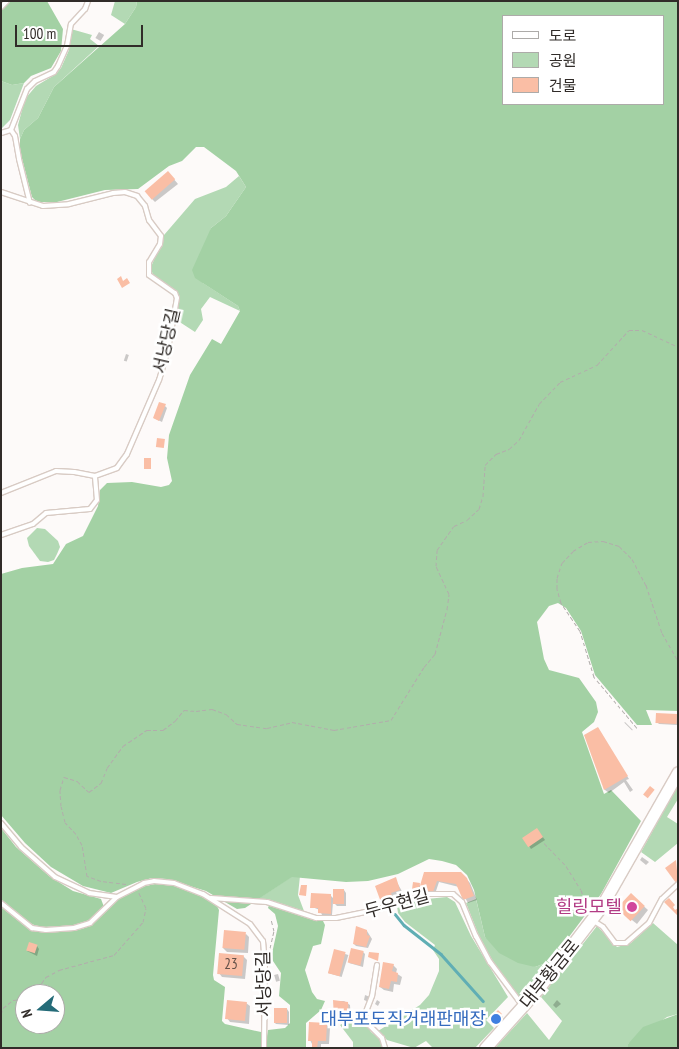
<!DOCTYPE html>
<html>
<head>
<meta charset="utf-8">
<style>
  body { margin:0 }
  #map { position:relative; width:679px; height:1049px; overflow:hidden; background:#fdfaf9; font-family:"PT Sans Narrow","Noto Sans KR",sans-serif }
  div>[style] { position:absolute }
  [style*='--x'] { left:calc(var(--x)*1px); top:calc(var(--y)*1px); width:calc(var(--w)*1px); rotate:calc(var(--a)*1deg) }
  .green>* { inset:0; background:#b3d9b4 }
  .forest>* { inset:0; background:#a3d1a4 }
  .shadow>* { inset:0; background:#0003; transform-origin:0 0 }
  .stream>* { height:2.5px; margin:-1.25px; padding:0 1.25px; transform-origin:1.25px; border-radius:1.25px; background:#60aeb4 }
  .building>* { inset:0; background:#fabea5; transform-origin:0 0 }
  .path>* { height:1px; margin-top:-0.5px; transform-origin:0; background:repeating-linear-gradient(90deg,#b1adab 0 4px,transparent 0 6.5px) }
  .roads { filter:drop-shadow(1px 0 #d8cbc4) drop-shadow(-1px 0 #d8cbc4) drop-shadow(0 1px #d8cbc4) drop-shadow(0 -1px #d8cbc4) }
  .lane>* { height:4px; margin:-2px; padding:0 2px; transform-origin:2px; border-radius:2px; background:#fff }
  .secondary>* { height:11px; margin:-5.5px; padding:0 5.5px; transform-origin:5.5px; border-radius:5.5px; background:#fff }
  .dots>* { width:14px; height:14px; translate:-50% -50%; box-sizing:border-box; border:2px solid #fff; border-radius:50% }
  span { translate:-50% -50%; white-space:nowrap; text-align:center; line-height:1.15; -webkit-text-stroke:5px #fff; paint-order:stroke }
  .number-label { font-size:15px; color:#635048 }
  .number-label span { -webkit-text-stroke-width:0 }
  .street-label { font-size:18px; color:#312c29 }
  .hotel-label { font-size:18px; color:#b23c85 }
  .right { translate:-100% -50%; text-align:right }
  .shop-label { font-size:18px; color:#366cbe }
  .frame { position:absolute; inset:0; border:2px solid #312c29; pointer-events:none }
  .legend { position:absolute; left:502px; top:15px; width:162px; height:90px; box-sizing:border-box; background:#fff; border:1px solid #adaba9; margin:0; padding:6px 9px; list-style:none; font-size:15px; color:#312c29 }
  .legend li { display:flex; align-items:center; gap:10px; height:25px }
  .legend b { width:25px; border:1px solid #adaba9 }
  .north { position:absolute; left:15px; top:984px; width:50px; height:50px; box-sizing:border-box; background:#fff; border:1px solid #adaba9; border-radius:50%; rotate:252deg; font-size:14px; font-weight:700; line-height:20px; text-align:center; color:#312c29 }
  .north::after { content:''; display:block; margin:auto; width:18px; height:22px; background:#246b78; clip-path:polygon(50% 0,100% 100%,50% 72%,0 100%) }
  .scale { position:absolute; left:15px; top:25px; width:128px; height:22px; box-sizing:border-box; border:2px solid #312c29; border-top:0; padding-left:6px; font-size:15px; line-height:18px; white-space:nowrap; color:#312c29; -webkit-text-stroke:4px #fff; paint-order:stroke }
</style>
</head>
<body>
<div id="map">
  <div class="green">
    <i style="clip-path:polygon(115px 1px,137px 1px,136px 7px,125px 24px,111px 15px)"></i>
    <i style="clip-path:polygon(71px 29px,92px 35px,90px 39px,99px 46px,54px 87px,38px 118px,24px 130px,20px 139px,18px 125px,25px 99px,36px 86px,56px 74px,61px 68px,69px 50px)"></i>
    <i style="clip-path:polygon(1px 81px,12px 85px,24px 83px,10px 120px,1px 129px)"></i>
    <i style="clip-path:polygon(239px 176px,246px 187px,226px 216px,211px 228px,203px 283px,238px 306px,240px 311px,210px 297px,201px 309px,203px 320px,195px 332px,175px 319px,179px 296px,153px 276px,151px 267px,164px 235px,195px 199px,226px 187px)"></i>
    <i style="clip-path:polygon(37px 528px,45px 529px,58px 541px,60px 547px,57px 554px,54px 560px,48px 562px,40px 561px,29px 546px,27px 538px)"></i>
    <i style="clip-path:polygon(678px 785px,678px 799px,667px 817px,678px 824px,678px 843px,655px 862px,641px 852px)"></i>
    <i style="clip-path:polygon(300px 876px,298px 895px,304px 911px,279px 903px,258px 899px,291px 877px)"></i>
    <i style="clip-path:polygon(447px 897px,455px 902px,471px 936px,508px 997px,486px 1020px,494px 1028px,475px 1048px,433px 1048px,426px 1041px,414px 1048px,387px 1040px,378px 1031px,420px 1005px,429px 995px,439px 971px,439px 959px,433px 950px,435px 945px,405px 922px,398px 913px,397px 906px,406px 901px)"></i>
    <i style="clip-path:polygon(476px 899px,485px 937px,535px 967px,551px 961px,521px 997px,516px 994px,500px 973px,481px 941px,466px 903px)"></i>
    <i style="clip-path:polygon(653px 923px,678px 945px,678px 1014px,667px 1017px,628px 1044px,628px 1048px,495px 1048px,527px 1013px,549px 1040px,562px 1021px,541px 997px,597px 926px,617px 947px,631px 943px)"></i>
    <i style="clip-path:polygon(355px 1017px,362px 1017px,371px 1032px,381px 1040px,383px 1048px,353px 1047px,353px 1042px,340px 1025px)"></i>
  </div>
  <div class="forest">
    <i style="clip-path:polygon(11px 1px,47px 1px,63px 29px,61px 51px,51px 68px,31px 76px,24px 83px,12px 85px,1px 81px,1px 10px)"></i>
    <i style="clip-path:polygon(evenodd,137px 1px,678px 1px,678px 711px,646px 710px,652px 725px,637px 725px,595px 675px,581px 631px,566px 608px,558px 603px,549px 606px,537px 622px,544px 659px,549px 670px,579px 678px,596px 702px,598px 712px,594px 722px,582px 732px,604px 794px,611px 790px,641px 821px,601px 894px,551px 961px,535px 967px,518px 963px,499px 953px,485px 937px,474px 890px,467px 875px,456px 865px,442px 861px,429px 859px,398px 874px,368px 881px,346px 882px,292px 877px,245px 908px,237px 909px,206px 891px,167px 879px,152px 878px,137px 882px,111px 893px,83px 886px,51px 867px,25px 843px,1px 815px,1px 574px,22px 568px,53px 564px,66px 544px,83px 536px,98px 506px,100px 490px,107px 483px,132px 482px,161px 487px,169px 485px,172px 481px,167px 458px,169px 435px,190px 375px,212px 339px,221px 344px,240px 311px,238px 306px,195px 278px,192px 270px,211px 228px,226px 216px,246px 187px,236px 171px,204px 147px,196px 147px,182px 161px,169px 166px,138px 189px,105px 190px,57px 202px,37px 202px,32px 197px,20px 151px,20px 139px,24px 130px,38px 118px,54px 87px,125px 24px,136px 7px,137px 1px,503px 16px,663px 16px,663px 104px,503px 104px,503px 16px)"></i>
    <i style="clip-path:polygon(1px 828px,16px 847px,49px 876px,73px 891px,101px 899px,104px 907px,85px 923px,74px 926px,41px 927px,28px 923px,1px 899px)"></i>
    <i style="clip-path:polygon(evenodd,160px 883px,172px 885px,199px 894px,217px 906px,219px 910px,213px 975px,214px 980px,225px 987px,222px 1021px,225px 1024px,261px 1032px,262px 1048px,1px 1048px,1px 907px,30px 930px,38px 932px,82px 929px,93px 924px,120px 898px,141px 887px,160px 883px,25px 994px,55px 994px,55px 1024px,25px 1024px,25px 994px)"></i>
    <i style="clip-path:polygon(269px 905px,323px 921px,325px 925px,321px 944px,313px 946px,305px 970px,312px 992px,317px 999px,325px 1001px,321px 1010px,306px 1023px,306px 1048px,265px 1048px,268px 1030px,285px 1028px,290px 1023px,290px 1005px,279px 996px,281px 973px,271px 958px,278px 926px,275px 914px,268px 908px)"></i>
    <i style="clip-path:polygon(678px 1014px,678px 1048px,628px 1048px,628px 1044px,643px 1027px)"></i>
  </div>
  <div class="shadow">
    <i style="left:99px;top:32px;width:6px;height:7px;rotate:31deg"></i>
    <i style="clip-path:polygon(172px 177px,178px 184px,155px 202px,152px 199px)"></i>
    <i style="left:126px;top:354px;width:3px;height:7px;rotate:18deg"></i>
    <i style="clip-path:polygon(165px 406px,167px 408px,162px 422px,154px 418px)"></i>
    <i style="clip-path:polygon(677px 715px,678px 725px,659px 724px,657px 722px)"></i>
    <i style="left:625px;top:722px;width:11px;height:1px;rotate:45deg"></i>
    <i style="clip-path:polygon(598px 728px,629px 779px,626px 780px,633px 790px,630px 792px,624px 782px,609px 793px,605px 790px,586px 736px)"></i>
    <i style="clip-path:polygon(539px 832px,545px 840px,531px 849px,524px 838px)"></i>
    <i style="clip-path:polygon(642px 857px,649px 862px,646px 865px,640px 860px)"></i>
    <i style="clip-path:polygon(461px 873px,470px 883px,477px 900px,468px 903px,459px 887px,439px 882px,435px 894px,427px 894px,419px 887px,418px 894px,413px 893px,419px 884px,421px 886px)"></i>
    <i style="clip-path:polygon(395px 879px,403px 893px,394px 896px,395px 899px,390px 901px,392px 907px,387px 908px,383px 905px,377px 886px)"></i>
    <i style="clip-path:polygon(344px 890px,346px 893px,346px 906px,337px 906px,333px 902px,332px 915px,322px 915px,320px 910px,312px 907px,330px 895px,334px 899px)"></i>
    <i style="clip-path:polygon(631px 895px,648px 910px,637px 924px,623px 913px)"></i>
    <i style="clip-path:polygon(367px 931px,372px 939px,368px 948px,356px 946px,354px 944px)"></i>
    <i style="clip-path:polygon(246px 934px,249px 937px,248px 953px,227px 952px,223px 948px)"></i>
    <i style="clip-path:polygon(37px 946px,39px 949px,37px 956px,27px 951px)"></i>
    <i style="left:335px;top:951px;width:14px;height:23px;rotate:17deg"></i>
    <i style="clip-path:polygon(363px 952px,365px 954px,363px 967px,349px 963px)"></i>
    <i style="clip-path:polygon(243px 956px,247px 960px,245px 979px,222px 977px,219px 973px)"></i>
    <i style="clip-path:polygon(393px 965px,397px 969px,396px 973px,402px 977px,400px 985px,394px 984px,393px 992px,384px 990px,380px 987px)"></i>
    <i style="left:278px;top:974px;width:7px;height:4px;rotate:74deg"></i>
    <i style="clip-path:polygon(365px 995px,370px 997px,369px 1002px,364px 1000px)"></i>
    <i style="clip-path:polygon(377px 1000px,380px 1002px,378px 1006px,375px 1004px)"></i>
    <i style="clip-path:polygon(557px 1000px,561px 1004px,556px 1008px,553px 1005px)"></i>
    <i style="clip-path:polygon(334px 1001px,344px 1001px,350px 1005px,351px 1022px,337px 1022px,335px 1020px)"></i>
    <i style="clip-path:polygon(246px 1003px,250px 1006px,249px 1024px,230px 1022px,227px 1018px)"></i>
    <i style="clip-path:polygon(287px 1009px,289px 1012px,289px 1025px,276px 1024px,274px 1022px)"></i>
    <i style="clip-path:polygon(498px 1012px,503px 1017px,501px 1019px,503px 1022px,498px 1028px,491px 1020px)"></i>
    <i style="clip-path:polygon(326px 1024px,330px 1028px,329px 1044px,321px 1044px,321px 1048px,314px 1048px,310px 1040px)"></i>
  </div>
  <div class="stream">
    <i style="--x:395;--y:914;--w:14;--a:51"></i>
    <i style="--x:404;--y:925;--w:47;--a:38.1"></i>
    <i style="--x:441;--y:954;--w:63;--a:48.2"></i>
  </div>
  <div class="building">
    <i style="left:168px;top:171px;width:11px;height:31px;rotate:49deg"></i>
    <i style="clip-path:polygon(121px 276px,123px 281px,127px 278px,130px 283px,122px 288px,117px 279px)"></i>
    <i style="clip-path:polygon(164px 328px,168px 328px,166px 344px,161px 343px)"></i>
    <i style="clip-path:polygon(159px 402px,166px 404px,159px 421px,153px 418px)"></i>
    <i style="left:157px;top:438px;width:8px;height:9px;rotate:7deg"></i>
    <i style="left:144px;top:458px;width:7px;height:11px"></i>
    <i style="left:656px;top:713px;width:21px;height:10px;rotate:3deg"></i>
    <i style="clip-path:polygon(598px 727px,628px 776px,604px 790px,584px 735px)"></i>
    <i style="left:650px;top:786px;width:6px;height:11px;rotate:39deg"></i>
    <i style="left:537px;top:828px;width:11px;height:18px;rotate:56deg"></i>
    <i style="clip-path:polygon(676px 860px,678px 881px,676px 883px,665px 868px)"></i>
    <i style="clip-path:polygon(424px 872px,461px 872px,467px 878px,474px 896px,463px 900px,456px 884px,437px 881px,433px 892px,424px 892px,424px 889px,419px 889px)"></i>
    <i style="clip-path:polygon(396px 877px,400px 890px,391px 893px,392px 896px,387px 897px,389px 903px,382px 905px,375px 886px)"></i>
    <i style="left:413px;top:882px;width:7px;height:11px;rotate:8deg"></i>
    <i style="clip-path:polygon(301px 885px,307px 885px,306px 896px,299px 895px)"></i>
    <i style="left:333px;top:889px;width:11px;height:15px"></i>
    <i style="clip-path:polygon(311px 893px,331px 894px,331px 914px,318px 913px,318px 908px,310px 908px)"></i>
    <i style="left:631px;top:893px;width:19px;height:21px;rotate:43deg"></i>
    <i style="clip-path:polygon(669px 898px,675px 905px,673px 907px,675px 910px,678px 908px,678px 916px,664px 902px)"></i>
    <i style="clip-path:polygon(356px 926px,367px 930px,367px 935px,370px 936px,366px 947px,353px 944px)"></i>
    <i style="left:224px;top:930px;width:22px;height:18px;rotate:5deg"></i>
    <i style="left:29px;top:942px;width:9px;height:9px;rotate:18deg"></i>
    <i style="left:351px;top:948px;width:13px;height:15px;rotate:13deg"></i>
    <i style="left:334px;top:949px;width:12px;height:25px;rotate:14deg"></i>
    <i style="clip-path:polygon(369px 952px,379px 953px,378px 961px,368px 957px)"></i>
    <i style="left:219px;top:953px;width:25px;height:21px;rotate:5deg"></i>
    <i style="clip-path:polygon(383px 962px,394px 964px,392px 971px,398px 973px,397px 982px,391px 981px,389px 989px,379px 987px)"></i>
    <i style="left:227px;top:1000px;width:20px;height:19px;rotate:6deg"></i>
    <i style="clip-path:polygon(333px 1000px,348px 1002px,349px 1020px,334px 1020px)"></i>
    <i style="left:274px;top:1008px;width:13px;height:15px"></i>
    <i style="clip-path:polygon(498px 1010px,502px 1014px,499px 1016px,502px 1019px,495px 1026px,489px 1020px)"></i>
    <i style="clip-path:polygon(309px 1022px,327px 1023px,326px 1041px,318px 1041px,317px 1048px,312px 1048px,312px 1041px,308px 1041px)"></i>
  </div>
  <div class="path">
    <i style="--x:637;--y:728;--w:67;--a:-130.1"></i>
    <i style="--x:594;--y:677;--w:48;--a:-106.9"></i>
    <i style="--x:580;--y:631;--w:34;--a:-124"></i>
    <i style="--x:561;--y:603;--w:15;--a:-106"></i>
    <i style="--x:557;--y:589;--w:11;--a:-90"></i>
    <i style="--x:557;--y:578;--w:16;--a:-72"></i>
    <i style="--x:562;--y:563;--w:16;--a:-47"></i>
    <i style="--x:573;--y:551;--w:17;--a:-31"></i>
    <i style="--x:588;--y:542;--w:15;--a:-4"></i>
    <i style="--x:603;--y:541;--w:17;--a:17"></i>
    <i style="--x:619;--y:546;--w:18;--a:45"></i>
    <i style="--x:632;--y:559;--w:30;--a:62"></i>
    <i style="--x:646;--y:585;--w:51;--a:71.6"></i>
    <i style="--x:662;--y:633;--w:32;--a:60"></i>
    <i style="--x:544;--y:843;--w:32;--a:46"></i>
    <i style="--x:566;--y:866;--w:28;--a:58"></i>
    <i style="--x:581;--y:890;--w:19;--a:69"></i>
    <i style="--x:126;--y:884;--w:25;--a:-173"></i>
    <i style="--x:101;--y:881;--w:15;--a:-160"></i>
    <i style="--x:87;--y:876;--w:31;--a:-99"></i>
    <i style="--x:82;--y:845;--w:13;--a:-119"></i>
    <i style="--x:76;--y:834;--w:16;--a:-133"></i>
    <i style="--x:65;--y:822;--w:16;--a:-104"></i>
    <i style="--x:61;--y:806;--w:16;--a:-94"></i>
    <i style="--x:60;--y:790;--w:14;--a:-73"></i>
    <i style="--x:64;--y:777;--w:14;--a:17"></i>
    <i style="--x:77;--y:781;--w:16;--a:43"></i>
    <i style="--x:89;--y:792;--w:15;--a:-37"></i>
    <i style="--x:101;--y:783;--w:16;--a:-68"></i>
    <i style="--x:107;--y:768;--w:27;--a:-54"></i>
    <i style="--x:123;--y:746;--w:29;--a:-34"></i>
    <i style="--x:147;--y:730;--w:16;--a:0"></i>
    <i style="--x:163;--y:730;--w:15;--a:-37"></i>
    <i style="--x:175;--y:721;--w:14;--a:-51"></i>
    <i style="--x:184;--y:710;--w:12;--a:5"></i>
    <i style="--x:196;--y:711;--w:16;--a:-7"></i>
    <i style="--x:212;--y:709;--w:15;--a:20"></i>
    <i style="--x:226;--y:714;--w:15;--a:42"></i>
    <i style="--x:237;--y:724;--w:30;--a:8"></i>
    <i style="--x:267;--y:728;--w:26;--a:-13"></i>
    <i style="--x:292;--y:722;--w:43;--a:10.8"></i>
    <i style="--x:334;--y:730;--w:58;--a:-10"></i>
    <i style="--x:391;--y:720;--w:62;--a:-58.1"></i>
    <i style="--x:424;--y:667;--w:17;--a:-50"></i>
    <i style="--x:435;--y:654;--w:47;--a:-75.1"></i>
    <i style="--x:447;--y:609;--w:15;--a:-82"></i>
    <i style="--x:449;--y:594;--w:31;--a:-115"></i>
    <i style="--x:436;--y:566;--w:16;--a:-86"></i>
    <i style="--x:437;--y:550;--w:29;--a:-55"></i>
    <i style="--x:454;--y:526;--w:14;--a:-25"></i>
    <i style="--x:467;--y:520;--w:16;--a:-43"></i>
    <i style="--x:479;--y:509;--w:14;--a:-73"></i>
    <i style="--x:483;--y:496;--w:31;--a:-86"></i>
    <i style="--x:485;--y:465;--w:16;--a:-45"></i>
    <i style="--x:496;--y:454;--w:14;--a:-21"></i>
    <i style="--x:509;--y:449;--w:13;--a:-42"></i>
    <i style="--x:519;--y:440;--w:41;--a:-60.9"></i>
    <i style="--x:539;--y:404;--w:30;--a:-46"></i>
    <i style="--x:560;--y:382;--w:41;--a:-24.7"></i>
    <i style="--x:597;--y:365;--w:47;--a:-47.6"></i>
    <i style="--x:629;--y:330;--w:13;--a:0"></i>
    <i style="--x:642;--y:330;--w:40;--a:25"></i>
    <i style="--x:270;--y:948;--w:17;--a:-77"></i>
    <i style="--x:274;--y:931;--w:12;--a:-104"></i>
    <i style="--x:34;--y:994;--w:21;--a:-55"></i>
    <i style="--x:46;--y:977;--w:15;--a:-28"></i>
    <i style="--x:59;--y:970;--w:57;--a:-15.3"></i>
    <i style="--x:114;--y:955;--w:44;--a:-48.7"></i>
    <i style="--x:143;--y:922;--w:14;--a:-78"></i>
    <i style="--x:146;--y:908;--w:17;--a:-115"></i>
    <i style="--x:1;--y:1014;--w:6;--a:-72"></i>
    <i style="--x:3;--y:1008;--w:13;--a:-39"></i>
    <i style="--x:13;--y:1000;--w:12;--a:-5"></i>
  </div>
  <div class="roads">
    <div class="lane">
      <i style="--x:1;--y:7;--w:8;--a:-45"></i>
      <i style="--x:11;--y:130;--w:44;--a:-68.7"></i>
      <i style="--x:27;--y:89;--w:11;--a:-45"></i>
      <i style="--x:35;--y:81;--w:21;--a:-25"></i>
      <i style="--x:54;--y:72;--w:7;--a:-56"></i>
      <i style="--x:58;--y:66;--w:22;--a:-66"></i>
      <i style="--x:67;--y:46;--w:22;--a:-80"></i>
      <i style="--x:71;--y:24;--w:21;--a:-47"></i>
      <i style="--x:85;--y:9;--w:9;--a:-69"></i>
      <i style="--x:1;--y:133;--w:10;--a:-17"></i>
      <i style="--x:11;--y:130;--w:7;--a:56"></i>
      <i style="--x:15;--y:136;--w:23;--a:80"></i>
      <i style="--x:19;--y:159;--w:45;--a:76"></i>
      <i style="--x:1;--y:192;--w:44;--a:18.4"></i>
      <i style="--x:43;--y:206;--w:26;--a:-4"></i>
      <i style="--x:69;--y:204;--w:45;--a:-14"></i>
      <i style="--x:113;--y:193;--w:12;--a:-5"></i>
      <i style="--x:125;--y:192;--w:13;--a:18"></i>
      <i style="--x:137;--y:196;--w:13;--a:51"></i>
      <i style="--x:145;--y:206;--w:15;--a:74"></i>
      <i style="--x:149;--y:220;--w:20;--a:53"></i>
      <i style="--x:161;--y:236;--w:8;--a:97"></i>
      <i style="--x:160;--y:244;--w:21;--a:121"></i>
      <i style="--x:149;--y:262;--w:13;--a:90"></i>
      <i style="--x:149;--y:275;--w:32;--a:35"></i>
      <i style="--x:175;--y:293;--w:5;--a:68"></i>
      <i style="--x:177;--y:298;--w:52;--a:100"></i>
      <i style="--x:168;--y:349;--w:32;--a:106"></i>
      <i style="--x:159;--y:380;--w:81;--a:113.4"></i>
      <i style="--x:127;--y:454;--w:17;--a:126"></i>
      <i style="--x:117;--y:468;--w:23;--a:160"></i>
      <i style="--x:95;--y:476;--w:21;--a:-169"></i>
      <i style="--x:74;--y:472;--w:18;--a:-177"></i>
      <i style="--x:56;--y:471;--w:59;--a:158.2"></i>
      <i style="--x:1;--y:535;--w:34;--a:-19"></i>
      <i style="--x:33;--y:524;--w:17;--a:-40"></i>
      <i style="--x:46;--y:513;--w:44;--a:-5.2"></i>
      <i style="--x:90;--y:509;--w:11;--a:-52"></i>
      <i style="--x:97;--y:500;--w:24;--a:-95"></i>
      <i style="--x:1;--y:823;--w:31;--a:50"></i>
      <i style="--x:21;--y:847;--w:45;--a:41.4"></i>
      <i style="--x:55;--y:877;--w:38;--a:25"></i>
      <i style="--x:89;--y:893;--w:28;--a:8"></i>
      <i style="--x:211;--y:898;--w:56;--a:4.1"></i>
      <i style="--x:267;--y:902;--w:52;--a:18.1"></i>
      <i style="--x:316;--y:918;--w:20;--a:0"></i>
      <i style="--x:336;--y:918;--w:45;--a:-11.6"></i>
      <i style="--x:380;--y:909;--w:48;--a:-18.1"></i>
      <i style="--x:426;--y:894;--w:27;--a:0"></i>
      <i style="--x:453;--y:894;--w:12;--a:42"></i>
      <i style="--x:462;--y:902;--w:37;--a:68"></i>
      <i style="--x:476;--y:936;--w:30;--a:62"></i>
      <i style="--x:490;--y:962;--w:54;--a:53.3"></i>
      <i style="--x:1;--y:903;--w:40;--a:39"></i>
      <i style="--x:32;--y:928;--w:14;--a:8"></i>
      <i style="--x:46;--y:930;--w:28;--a:-4"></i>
      <i style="--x:74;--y:928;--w:17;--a:-17"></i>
      <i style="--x:90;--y:923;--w:37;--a:-44"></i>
      <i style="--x:117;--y:897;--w:30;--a:-27"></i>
      <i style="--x:144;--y:883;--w:10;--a:-11"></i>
      <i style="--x:154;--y:881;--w:20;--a:6"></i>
      <i style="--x:174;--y:883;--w:31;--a:21"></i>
      <i style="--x:203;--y:894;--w:56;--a:32.6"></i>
      <i style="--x:250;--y:924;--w:21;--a:53"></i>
      <i style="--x:263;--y:941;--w:22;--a:85"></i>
      <i style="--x:265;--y:963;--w:85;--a:90.7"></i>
      <i style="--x:592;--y:920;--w:13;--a:32"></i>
      <i style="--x:603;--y:927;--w:20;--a:53"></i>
      <i style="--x:615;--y:943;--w:11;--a:0"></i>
      <i style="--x:626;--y:943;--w:30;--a:-41"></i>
      <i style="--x:649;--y:923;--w:27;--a:-62"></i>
      <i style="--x:662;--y:899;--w:22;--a:-43"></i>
      <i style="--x:377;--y:965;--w:31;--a:99"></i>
      <i style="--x:372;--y:996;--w:19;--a:111"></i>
      <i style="--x:365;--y:1014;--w:10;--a:73"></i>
      <i style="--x:368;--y:1024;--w:20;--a:45"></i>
      <i style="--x:382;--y:1038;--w:10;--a:73"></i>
    </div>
    <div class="secondary">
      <i style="--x:485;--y:1048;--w:79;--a:-48.1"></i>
      <i style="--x:538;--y:989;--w:103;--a:-52.5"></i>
      <i style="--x:601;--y:907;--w:155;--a:-60.3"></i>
    </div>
  </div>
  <div class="dots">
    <i style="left:632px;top:907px;background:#d1479c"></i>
    <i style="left:496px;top:1019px;background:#3f7fe0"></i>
  </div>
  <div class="number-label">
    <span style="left:231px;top:964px">23</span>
  </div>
  <div class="street-label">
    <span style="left:167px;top:341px;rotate:-77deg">서낭당길</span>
    <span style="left:397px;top:904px;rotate:-15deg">두우현길</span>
    <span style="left:550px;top:974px;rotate:-51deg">대부황금로</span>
    <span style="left:264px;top:984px;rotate:-91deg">서낭당길</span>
  </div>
  <div class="hotel-label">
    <span class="right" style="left:622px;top:907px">힐링모텔</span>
  </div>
  <div class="shop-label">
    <span class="right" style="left:486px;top:1019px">대부포도직거래판매장</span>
  </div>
  <div class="frame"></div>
  <ul class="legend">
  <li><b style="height:6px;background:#fff"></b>도로</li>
  <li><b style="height:14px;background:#b3d9b4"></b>공원</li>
  <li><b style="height:14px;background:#fabea5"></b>건물</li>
  </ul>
  <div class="north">N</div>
  <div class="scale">100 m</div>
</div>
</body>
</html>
